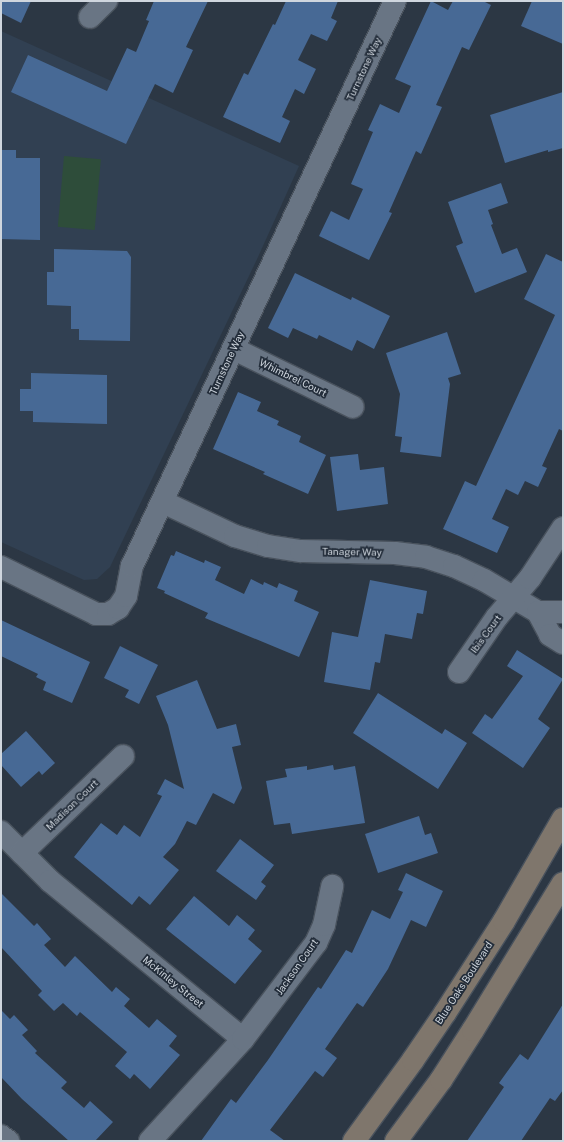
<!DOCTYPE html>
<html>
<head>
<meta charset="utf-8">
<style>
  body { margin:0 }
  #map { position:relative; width:564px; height:1142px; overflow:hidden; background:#2c3744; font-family:"Public Sans",sans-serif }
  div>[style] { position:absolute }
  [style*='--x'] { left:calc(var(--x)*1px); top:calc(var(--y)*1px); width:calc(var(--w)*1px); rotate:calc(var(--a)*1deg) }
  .built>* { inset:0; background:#314052 }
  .green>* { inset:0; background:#2e4d3a; transform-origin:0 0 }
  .building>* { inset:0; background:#476995 }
  .roads { filter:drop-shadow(1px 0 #49525d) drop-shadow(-1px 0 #49525d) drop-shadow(0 1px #49525d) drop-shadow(0 -1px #49525d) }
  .street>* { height:22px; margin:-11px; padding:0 11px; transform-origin:11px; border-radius:11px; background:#697584 }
  .secondary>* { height:22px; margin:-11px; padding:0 11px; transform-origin:11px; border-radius:11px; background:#7f766c }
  span { translate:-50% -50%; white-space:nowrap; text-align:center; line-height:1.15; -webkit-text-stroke:3.5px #232d3a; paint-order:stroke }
  .street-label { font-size:10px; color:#cfd6de }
  .frame { position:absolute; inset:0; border:2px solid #cfd6de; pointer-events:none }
</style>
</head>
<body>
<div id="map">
  <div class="built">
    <i style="clip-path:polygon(1px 31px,299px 166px,258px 257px,110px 567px,97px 579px,84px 580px,1px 542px)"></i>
  </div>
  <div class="green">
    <i style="left:64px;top:156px;width:37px;height:71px;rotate:5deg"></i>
  </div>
  <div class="building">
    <i style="clip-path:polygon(1px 1px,31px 1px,21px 23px,1px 13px)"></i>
    <i style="clip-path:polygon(154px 1px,208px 1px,186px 47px,193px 50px,173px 93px,155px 84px,126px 144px,11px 92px,28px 55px,107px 91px,127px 48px,136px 52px,149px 21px,146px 20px)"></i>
    <i style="clip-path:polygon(286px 1px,338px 1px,331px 18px,337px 21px,327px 41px,311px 34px,298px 60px,316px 69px,304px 94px,295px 89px,282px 117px,290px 121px,280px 143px,223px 117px,244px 73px,248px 75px,273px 24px,275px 25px)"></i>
    <i style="clip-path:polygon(431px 1px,448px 10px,453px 1px,483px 1px,491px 5px,469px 50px,462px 47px,436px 105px,442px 107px,421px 154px,416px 151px,389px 212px,392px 213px,369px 260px,319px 236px,331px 211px,349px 220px,363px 189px,351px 184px,373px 132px,368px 130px,380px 104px,399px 113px,411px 86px,395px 79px)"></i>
    <i style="clip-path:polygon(532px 1px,563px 1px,563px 44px,521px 26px)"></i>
    <i style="clip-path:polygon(563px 92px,563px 148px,548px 152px,548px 150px,505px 163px,490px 115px)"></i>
    <i style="clip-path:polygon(1px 150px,16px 150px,16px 158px,40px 158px,40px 240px,1px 239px)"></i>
    <i style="clip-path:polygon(501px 183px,508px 203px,488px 210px,493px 224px,491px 225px,502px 254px,517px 248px,527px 272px,475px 293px,456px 246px,463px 243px,448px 202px)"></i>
    <i style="clip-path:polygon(54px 249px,127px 251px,131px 257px,130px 341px,79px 340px,79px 329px,71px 329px,71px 306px,47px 305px,47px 272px,54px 272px)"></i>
    <i style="clip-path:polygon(546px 254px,563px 262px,563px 431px,559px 429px,542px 466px,547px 468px,538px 487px,525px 481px,518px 495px,506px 489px,492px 519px,509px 527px,497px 553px,443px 529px,465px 481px,476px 486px,555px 315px,524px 299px)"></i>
    <i style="clip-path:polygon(295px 273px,351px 300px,352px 297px,390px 316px,374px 349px,357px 340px,352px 351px,319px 335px,317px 339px,293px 328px,288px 338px,268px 328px)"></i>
    <i style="clip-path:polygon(447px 332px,461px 374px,448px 378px,450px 384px,441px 457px,400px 452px,402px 437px,395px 436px,400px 394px,386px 353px)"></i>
    <i style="clip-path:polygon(31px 373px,107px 375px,107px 424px,33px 422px,33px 411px,20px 411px,20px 389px,31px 389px)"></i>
    <i style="clip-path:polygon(238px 392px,261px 402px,257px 411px,279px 421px,277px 425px,301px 436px,299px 442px,326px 455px,308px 494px,263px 474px,265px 472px,213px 449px)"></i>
    <i style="clip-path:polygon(358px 454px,360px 470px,384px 467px,388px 504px,337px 511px,330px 457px)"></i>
    <i style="clip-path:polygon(176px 551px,204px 563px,205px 560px,221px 567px,215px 580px,244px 594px,251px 579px,263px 585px,264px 582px,277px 588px,279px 583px,298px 591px,294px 601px,319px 612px,299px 657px,205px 618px,208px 613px,164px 593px,165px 591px,157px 588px,171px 555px,174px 556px)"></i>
    <i style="clip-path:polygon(370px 580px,427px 591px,423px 614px,417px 613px,412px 639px,385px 634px,380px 663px,375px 662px,370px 690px,324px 682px,332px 632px,358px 637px)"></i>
    <i style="clip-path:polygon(1px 620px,90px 662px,72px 703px,43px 690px,46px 682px,36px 677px,38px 674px,1px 656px)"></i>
    <i style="clip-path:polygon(120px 646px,158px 665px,139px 704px,125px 697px,129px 690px,104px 678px)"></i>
    <i style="clip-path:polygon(517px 650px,563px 679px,538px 719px,550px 728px,523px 768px,472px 733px,485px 714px,492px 719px,523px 676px,507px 666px)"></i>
    <i style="clip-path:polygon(197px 680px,217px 729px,236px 724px,241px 745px,232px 747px,242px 788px,234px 804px,213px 793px,196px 825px,187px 821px,175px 844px,163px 857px,179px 870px,150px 905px,139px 896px,132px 905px,74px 857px,101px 823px,117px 835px,124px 825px,140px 837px,162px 796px,157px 794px,165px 779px,184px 789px,168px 725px,156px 696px)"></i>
    <i style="clip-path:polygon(378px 693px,442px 734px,445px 729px,467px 743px,438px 789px,353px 733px)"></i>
    <i style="clip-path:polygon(26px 731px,55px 763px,42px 775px,39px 771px,21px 787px,1px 765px,1px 754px)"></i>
    <i style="clip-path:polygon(333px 765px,334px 770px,355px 766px,365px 823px,292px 834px,290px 823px,274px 825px,266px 781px,287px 777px,285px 769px,307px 766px,307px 770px)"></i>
    <i style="clip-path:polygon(419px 816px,425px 835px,431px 833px,438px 853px,378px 873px,365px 834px)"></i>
    <i style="clip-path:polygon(240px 839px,274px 865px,261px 882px,266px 886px,256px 900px,216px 871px)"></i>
    <i style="clip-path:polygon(406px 873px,443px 891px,426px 927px,411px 920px,388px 969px,363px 1007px,357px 1003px,325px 1049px,337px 1058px,323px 1077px,315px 1071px,270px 1130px,285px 1141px,201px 1141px,231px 1099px,236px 1103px,268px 1060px,318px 987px,321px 989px,346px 950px,352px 953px,372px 910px,390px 919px,403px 892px,398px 890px)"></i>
    <i style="clip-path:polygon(1px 893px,34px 926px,37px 923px,51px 939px,44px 945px,65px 967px,75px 956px,112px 992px,116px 987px,130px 999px,124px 1006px,149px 1028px,157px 1019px,177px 1036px,169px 1046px,180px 1055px,150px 1089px,134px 1074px,130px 1079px,115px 1066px,127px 1052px,80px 1012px,77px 1016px,63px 1003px,54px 1011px,38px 995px,42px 991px,1px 947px)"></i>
    <i style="clip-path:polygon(194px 896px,229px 926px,237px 915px,255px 930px,248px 939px,262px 951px,235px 984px,166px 929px)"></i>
    <i style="clip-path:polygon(563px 1004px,563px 1090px,555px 1101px,550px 1098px,521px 1141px,467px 1141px,504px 1087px,499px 1083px,520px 1054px,528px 1060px)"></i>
    <i style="clip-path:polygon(1px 1010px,10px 1019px,14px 1015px,28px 1030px,22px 1035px,37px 1051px,35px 1053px,67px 1082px,61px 1088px,84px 1108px,90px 1101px,113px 1122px,95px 1141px,69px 1141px,22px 1099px,1px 1077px)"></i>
  </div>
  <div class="roads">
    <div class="street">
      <i style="--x:90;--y:17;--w:23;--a:-45"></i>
      <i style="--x:234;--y:349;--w:132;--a:26"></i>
      <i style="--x:163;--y:502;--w:80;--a:25.3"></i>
      <i style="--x:235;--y:536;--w:34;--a:17"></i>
      <i style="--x:268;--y:546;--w:33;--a:9"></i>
      <i style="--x:301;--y:551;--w:94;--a:1.2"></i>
      <i style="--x:395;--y:553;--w:31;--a:7"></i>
      <i style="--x:426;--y:557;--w:29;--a:18"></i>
      <i style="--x:454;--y:566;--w:33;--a:25"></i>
      <i style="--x:484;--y:580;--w:63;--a:30.7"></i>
      <i style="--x:538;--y:612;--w:26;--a:62"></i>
      <i style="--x:550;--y:635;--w:15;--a:32"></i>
      <i style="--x:1;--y:567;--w:106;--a:26.3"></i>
      <i style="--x:96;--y:614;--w:12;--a:0"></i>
      <i style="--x:108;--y:614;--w:12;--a:-31"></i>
      <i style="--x:118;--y:608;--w:14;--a:-56"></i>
      <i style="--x:126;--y:596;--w:31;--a:-79"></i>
      <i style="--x:132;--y:566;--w:623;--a:-65.04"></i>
      <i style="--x:538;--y:612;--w:25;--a:0"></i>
      <i style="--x:459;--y:672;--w:67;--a:-55.4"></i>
      <i style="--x:497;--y:617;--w:51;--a:-49.8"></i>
      <i style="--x:530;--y:578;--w:60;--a:-56.6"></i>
      <i style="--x:1;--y:832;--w:69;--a:45"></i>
      <i style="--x:50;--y:881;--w:249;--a:39.3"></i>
      <i style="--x:22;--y:853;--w:140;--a:-43.8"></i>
      <i style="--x:1;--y:1136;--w:9;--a:36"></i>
      <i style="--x:150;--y:1141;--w:138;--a:-47.6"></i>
      <i style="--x:243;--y:1039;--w:121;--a:-52.8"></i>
      <i style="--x:316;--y:943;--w:20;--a:-66"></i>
      <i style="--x:324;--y:925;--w:40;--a:-78"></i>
    </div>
    <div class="secondary">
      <i style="--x:354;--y:1141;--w:100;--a:-53.9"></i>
      <i style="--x:413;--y:1060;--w:57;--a:-55.8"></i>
      <i style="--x:445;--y:1013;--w:109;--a:-57.3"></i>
      <i style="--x:504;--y:921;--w:118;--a:-60"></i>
      <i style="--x:396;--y:1141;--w:76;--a:-53.6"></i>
      <i style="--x:441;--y:1080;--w:59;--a:-57.4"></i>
      <i style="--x:473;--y:1030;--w:172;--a:-58.5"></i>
    </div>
  </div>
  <div class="street-label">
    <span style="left:364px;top:69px;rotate:-65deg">Turnstone Way</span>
    <span style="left:227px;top:363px;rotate:-65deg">Turnstone Way</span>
    <span style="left:293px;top:378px;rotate:26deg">Whimbrel Court</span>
    <span style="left:352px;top:552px;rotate:1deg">Tanager Way</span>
    <span style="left:486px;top:634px;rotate:-54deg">Ibis Court</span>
    <span style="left:72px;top:805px;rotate:-44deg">Madison Court</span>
    <span style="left:297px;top:967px;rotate:-55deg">Jackson Court</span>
    <span style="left:173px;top:982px;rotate:39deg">McKinley Street</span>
    <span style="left:464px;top:983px;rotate:-57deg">Blue Oaks Boulevard</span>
  </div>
  <div class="frame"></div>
</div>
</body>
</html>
